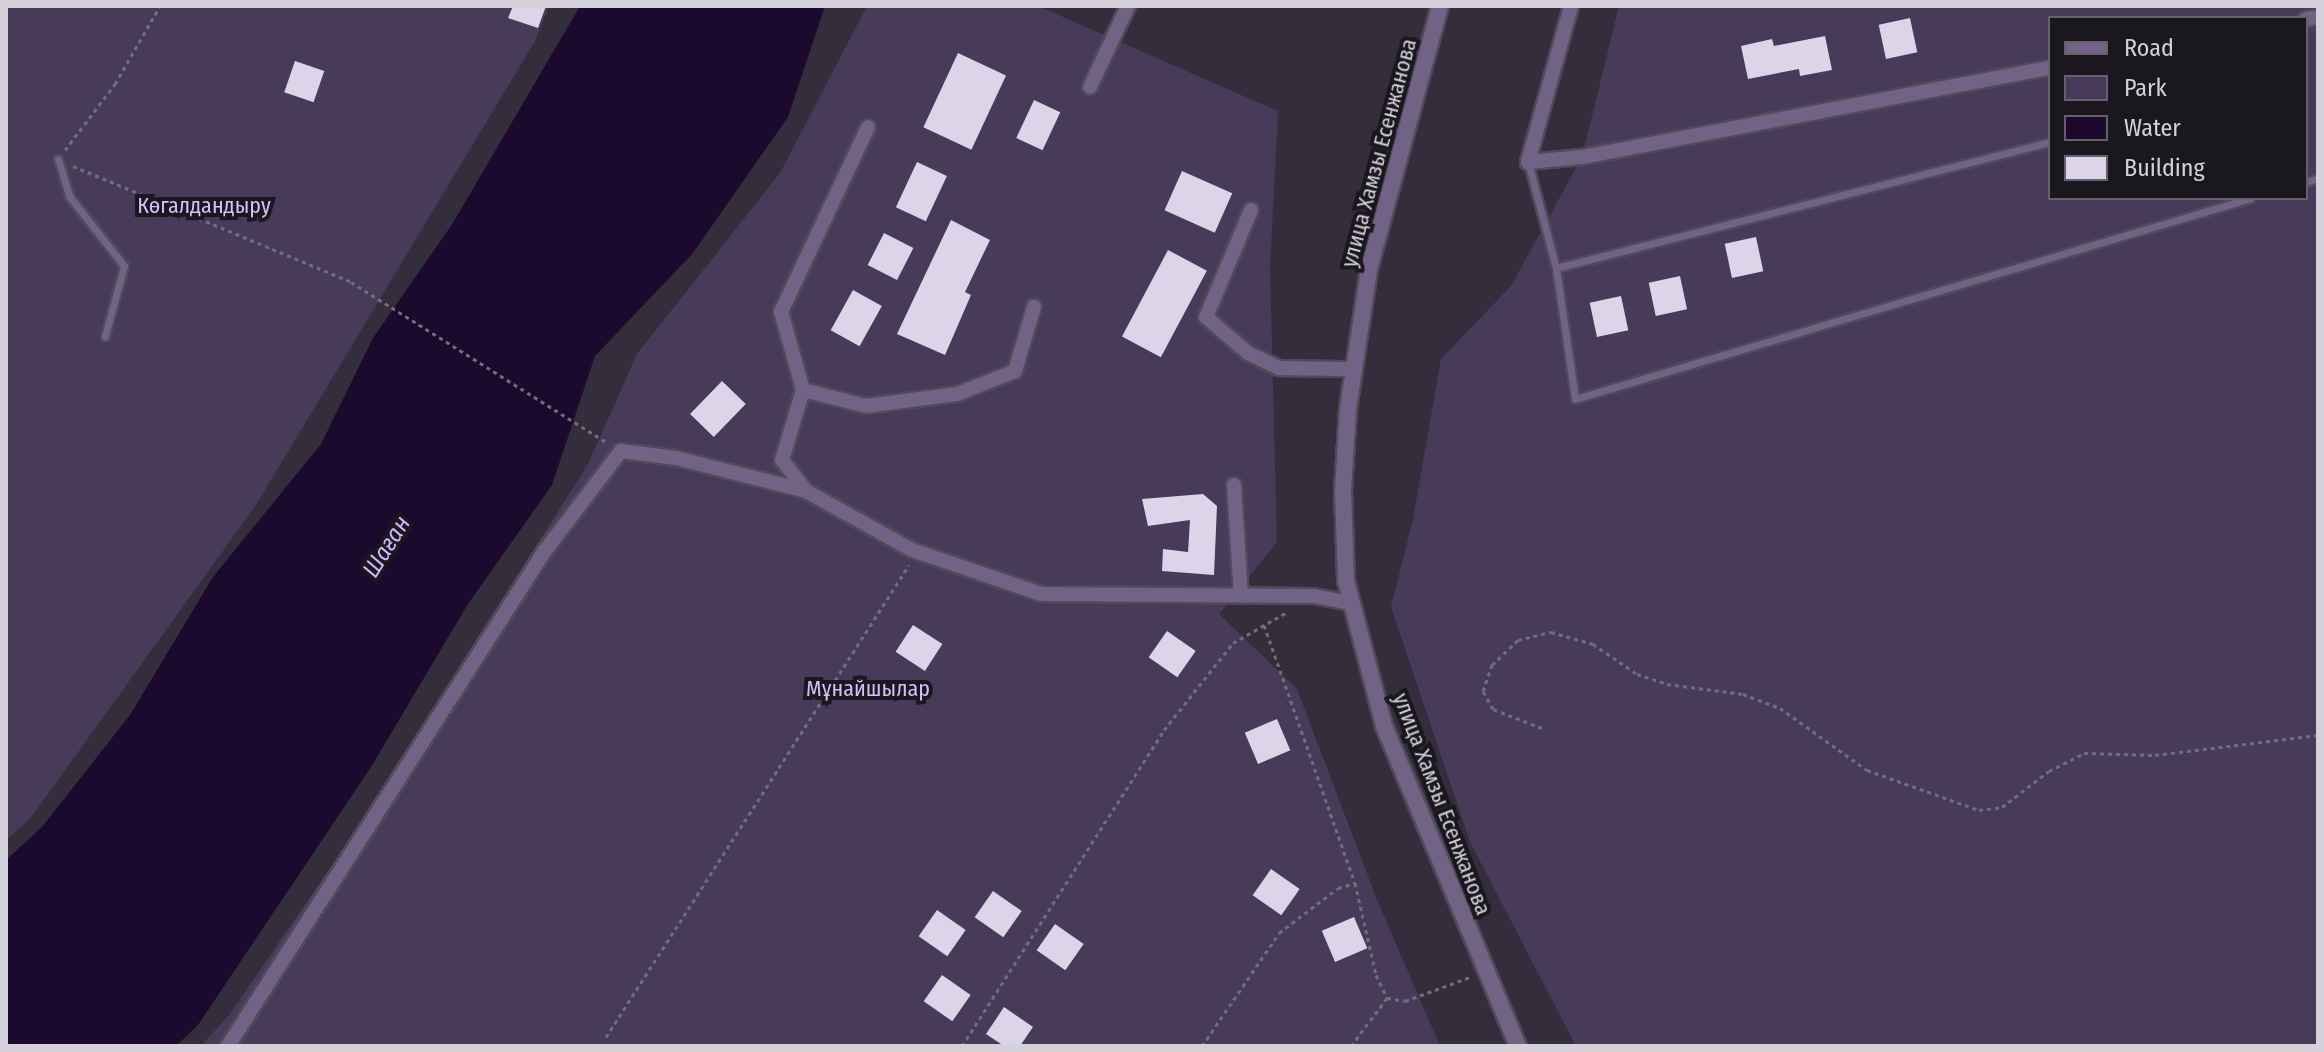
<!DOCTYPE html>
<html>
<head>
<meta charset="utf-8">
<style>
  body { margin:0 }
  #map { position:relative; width:2324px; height:1052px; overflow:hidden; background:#332d3c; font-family:"Fira Sans Condensed",sans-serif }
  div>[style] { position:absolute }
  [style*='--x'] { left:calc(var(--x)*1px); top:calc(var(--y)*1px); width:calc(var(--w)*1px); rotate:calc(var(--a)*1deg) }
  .green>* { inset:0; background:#473b59 }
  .water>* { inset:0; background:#1c092e }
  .building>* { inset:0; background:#dcd4e8; transform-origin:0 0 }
  .path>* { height:3px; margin-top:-1.5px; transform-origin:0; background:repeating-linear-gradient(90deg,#736d7a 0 4px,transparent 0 8px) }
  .roads { filter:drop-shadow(2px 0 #504b59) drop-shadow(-2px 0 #504b59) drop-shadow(0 2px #504b59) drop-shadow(0 -2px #504b59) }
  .service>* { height:7px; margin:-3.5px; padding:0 3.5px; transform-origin:3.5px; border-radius:3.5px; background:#716286 }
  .minor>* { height:14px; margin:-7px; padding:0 7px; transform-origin:7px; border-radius:7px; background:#716286 }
  .tertiary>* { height:16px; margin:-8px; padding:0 8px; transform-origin:8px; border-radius:8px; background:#716286 }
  span { translate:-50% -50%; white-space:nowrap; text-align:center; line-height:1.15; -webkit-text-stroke:8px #1a171e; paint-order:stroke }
  .street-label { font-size:22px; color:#d5d1db }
  .park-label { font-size:22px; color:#d7bff8 }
  .water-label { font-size:24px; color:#d2b5fb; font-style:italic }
  .frame { position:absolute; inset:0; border:8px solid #d5d1db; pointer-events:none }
  .legend { position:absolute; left:2048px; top:16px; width:260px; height:184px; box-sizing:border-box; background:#1a171e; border:2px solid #65616a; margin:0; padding:10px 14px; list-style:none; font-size:24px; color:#d5d1db }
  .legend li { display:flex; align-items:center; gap:16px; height:40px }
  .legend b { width:40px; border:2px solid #65616a }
</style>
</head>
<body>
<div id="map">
  <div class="green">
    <i style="clip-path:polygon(6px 6px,549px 6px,535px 41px,256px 505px,30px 819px,6px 840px)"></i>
    <i style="clip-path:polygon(867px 6px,1038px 6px,1278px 111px,1270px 268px,1277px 542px,1219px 614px,1297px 689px,1376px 897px,1440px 1046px,201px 1046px,229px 1015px,337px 858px,587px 466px,637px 354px,780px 173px)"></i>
    <i style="clip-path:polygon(evenodd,1619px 6px,2318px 6px,2318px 1046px,1576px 1046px,1470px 842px,1391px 607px,1413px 519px,1441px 359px,1511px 286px,1582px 157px,1619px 6px,2050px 18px,2306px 18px,2306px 198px,2050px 198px,2050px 18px)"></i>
  </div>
  <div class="water">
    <i style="clip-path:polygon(580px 6px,825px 6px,788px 117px,693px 253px,595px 356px,552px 485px,468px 604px,371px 767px,198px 1025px,176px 1046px,6px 1046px,6px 860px,42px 827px,130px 715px,213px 577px,321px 444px,373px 338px,453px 223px)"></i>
  </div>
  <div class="building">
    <i style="clip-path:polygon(513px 6px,546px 6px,538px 28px,508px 18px)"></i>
    <i style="left:1910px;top:18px;width:35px;height:32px;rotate:78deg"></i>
    <i style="clip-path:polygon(1825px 36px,1832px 70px,1800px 76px,1799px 69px,1748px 79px,1741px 46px,1772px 39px,1774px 46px)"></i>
    <i style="left:958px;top:53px;width:53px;height:82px;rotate:25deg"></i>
    <i style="left:295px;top:61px;width:31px;height:33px;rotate:19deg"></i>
    <i style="left:1034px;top:100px;width:29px;height:42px;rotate:25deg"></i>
    <i style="left:917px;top:162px;width:33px;height:50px;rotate:25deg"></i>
    <i style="left:1182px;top:171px;width:55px;height:43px;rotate:24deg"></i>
    <i style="clip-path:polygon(951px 220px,990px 240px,965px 292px,971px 295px,945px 355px,897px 334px)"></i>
    <i style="left:884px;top:233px;width:33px;height:36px;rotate:27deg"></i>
    <i style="left:1756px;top:237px;width:35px;height:32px;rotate:78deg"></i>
    <i style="left:1168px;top:250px;width:44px;height:98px;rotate:28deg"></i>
    <i style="left:1680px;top:276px;width:34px;height:32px;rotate:78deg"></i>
    <i style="left:853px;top:290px;width:33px;height:46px;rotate:29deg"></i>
    <i style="left:1621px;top:296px;width:35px;height:32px;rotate:78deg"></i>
    <i style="left:722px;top:381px;width:33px;height:46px;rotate:44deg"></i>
    <i style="clip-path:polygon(1203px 494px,1217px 506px,1214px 575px,1162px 571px,1163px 549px,1188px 552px,1190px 520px,1148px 526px,1142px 499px)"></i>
    <i style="left:913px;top:625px;width:35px;height:32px;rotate:33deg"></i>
    <i style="left:1167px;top:631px;width:35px;height:32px;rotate:35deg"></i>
    <i style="left:1277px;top:719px;width:34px;height:35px;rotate:67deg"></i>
    <i style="left:1271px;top:869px;width:35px;height:32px;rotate:35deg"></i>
    <i style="left:993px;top:891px;width:35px;height:32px;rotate:35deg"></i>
    <i style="left:937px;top:910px;width:35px;height:32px;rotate:35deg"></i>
    <i style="left:1354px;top:917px;width:34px;height:35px;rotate:67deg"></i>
    <i style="left:1055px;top:924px;width:35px;height:32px;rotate:35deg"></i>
    <i style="left:942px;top:975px;width:35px;height:32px;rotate:35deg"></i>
    <i style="clip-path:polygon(1004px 1007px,1033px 1027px,1020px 1046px,1004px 1046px,986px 1034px)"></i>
  </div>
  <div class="path">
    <i style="--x:65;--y:150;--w:83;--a:-52.9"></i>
    <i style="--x:115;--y:84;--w:90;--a:-60"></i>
    <i style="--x:73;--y:166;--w:301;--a:22.6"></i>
    <i style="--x:351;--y:282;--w:303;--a:32.1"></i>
    <i style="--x:1264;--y:625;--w:274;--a:70.6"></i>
    <i style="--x:1542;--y:728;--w:53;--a:-158.8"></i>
    <i style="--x:1493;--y:709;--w:21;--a:-119"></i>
    <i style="--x:1483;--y:691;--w:28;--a:-71"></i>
    <i style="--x:1492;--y:665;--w:36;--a:-44"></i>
    <i style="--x:1518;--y:640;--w:34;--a:-14"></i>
    <i style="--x:1551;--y:632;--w:44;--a:15.9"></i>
    <i style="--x:1593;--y:644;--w:53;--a:34.3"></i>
    <i style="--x:1637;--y:674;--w:32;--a:18"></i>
    <i style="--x:1667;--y:684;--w:77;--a:7.5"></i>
    <i style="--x:1743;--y:694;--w:40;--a:21"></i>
    <i style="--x:1780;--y:708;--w:107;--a:35.5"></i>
    <i style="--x:1867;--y:770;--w:119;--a:19.7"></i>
    <i style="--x:1979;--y:810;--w:23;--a:-7"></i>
    <i style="--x:2002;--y:807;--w:59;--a:-37.5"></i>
    <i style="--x:2049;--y:771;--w:39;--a:-27"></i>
    <i style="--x:2084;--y:753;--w:71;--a:1.6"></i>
    <i style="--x:2155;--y:755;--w:164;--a:-7"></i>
    <i style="--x:606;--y:1037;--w:561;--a:-57.3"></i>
    <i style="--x:962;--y:1046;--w:375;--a:-57.4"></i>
    <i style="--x:1164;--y:730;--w:111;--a:-51.6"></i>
    <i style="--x:1233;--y:643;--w:62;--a:-29.9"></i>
    <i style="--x:1202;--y:1046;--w:137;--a:-55.7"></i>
    <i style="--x:1279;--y:933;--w:74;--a:-37.3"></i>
    <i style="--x:1338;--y:888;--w:18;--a:-16"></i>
    <i style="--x:1355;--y:883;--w:94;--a:77.1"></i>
    <i style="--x:1376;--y:975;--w:25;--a:64"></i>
    <i style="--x:1387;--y:998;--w:18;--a:9"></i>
    <i style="--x:1405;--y:1001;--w:69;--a:-20.3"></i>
    <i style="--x:1351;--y:1046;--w:60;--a:-53.1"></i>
  </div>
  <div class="roads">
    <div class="service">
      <i style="--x:58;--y:159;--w:39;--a:73"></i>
      <i style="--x:69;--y:196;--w:89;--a:51.8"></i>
      <i style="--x:124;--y:266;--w:73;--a:105.2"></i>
      <i style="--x:1528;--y:162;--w:110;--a:75.2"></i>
      <i style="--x:1556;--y:268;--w:132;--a:81.7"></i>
      <i style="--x:1575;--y:399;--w:705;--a:-16.56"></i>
      <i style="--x:2306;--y:182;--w:13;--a:-18"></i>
      <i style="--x:1556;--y:268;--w:510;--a:-14.31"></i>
    </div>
    <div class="minor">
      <i style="--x:1571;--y:6;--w:162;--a:105.4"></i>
      <i style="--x:1528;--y:162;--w:54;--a:-5.3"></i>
      <i style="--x:1582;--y:157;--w:476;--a:-10.8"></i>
      <i style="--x:2306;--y:19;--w:12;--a:-9"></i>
      <i style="--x:1090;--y:87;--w:89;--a:-64.9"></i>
      <i style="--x:868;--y:127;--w:204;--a:115.2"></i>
      <i style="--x:781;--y:312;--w:81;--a:74.2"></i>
      <i style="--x:803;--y:390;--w:73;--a:106.7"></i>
      <i style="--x:782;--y:460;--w:39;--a:52"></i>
      <i style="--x:806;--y:491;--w:121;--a:29.1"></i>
      <i style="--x:912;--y:550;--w:136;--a:18.8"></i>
      <i style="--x:1041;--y:594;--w:273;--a:0.4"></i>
      <i style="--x:1314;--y:596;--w:38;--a:11"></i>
      <i style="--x:1251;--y:210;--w:116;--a:112.8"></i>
      <i style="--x:1206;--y:317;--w:55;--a:40.6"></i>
      <i style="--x:1248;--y:353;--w:34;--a:26"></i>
      <i style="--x:1279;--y:368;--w:75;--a:0.8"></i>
      <i style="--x:803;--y:390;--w:65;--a:14.3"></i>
      <i style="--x:866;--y:406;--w:92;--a:-7.5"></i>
      <i style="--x:957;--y:394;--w:62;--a:-21.6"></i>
      <i style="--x:1015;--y:371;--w:67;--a:-73.5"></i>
      <i style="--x:1234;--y:485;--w:111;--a:86.4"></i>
      <i style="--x:228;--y:1046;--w:586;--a:-57.39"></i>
      <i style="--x:544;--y:552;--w:127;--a:-52.7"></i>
      <i style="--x:621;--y:451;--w:55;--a:7.3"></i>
      <i style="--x:676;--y:458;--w:134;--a:14.2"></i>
    </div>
    <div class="tertiary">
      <i style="--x:1440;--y:6;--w:273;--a:105.1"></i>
      <i style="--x:1369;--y:270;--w:141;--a:98.6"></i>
      <i style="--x:1348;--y:409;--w:81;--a:93.5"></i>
      <i style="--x:1343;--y:490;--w:91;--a:88.1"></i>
      <i style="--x:1346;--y:581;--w:150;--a:75.3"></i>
      <i style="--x:1384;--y:726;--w:347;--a:67.3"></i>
    </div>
  </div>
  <div class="street-label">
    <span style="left:1379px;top:153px;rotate:-75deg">улица Хамзы Есенжанова</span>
    <span style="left:1442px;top:804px;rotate:69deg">улица Хамзы Есенжанова</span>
  </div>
  <div class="park-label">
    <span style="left:204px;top:206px">Көгалдандыру</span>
    <span style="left:868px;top:689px">Мұнайшылар</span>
  </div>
  <div class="water-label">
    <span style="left:387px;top:547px;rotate:-58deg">Шаған</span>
  </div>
  <div class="frame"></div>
  <ul class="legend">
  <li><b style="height:10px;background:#716286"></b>Road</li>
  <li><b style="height:22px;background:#473b59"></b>Park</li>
  <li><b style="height:22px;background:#1c092e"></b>Water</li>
  <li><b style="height:22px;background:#dcd4e8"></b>Building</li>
  </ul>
</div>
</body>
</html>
